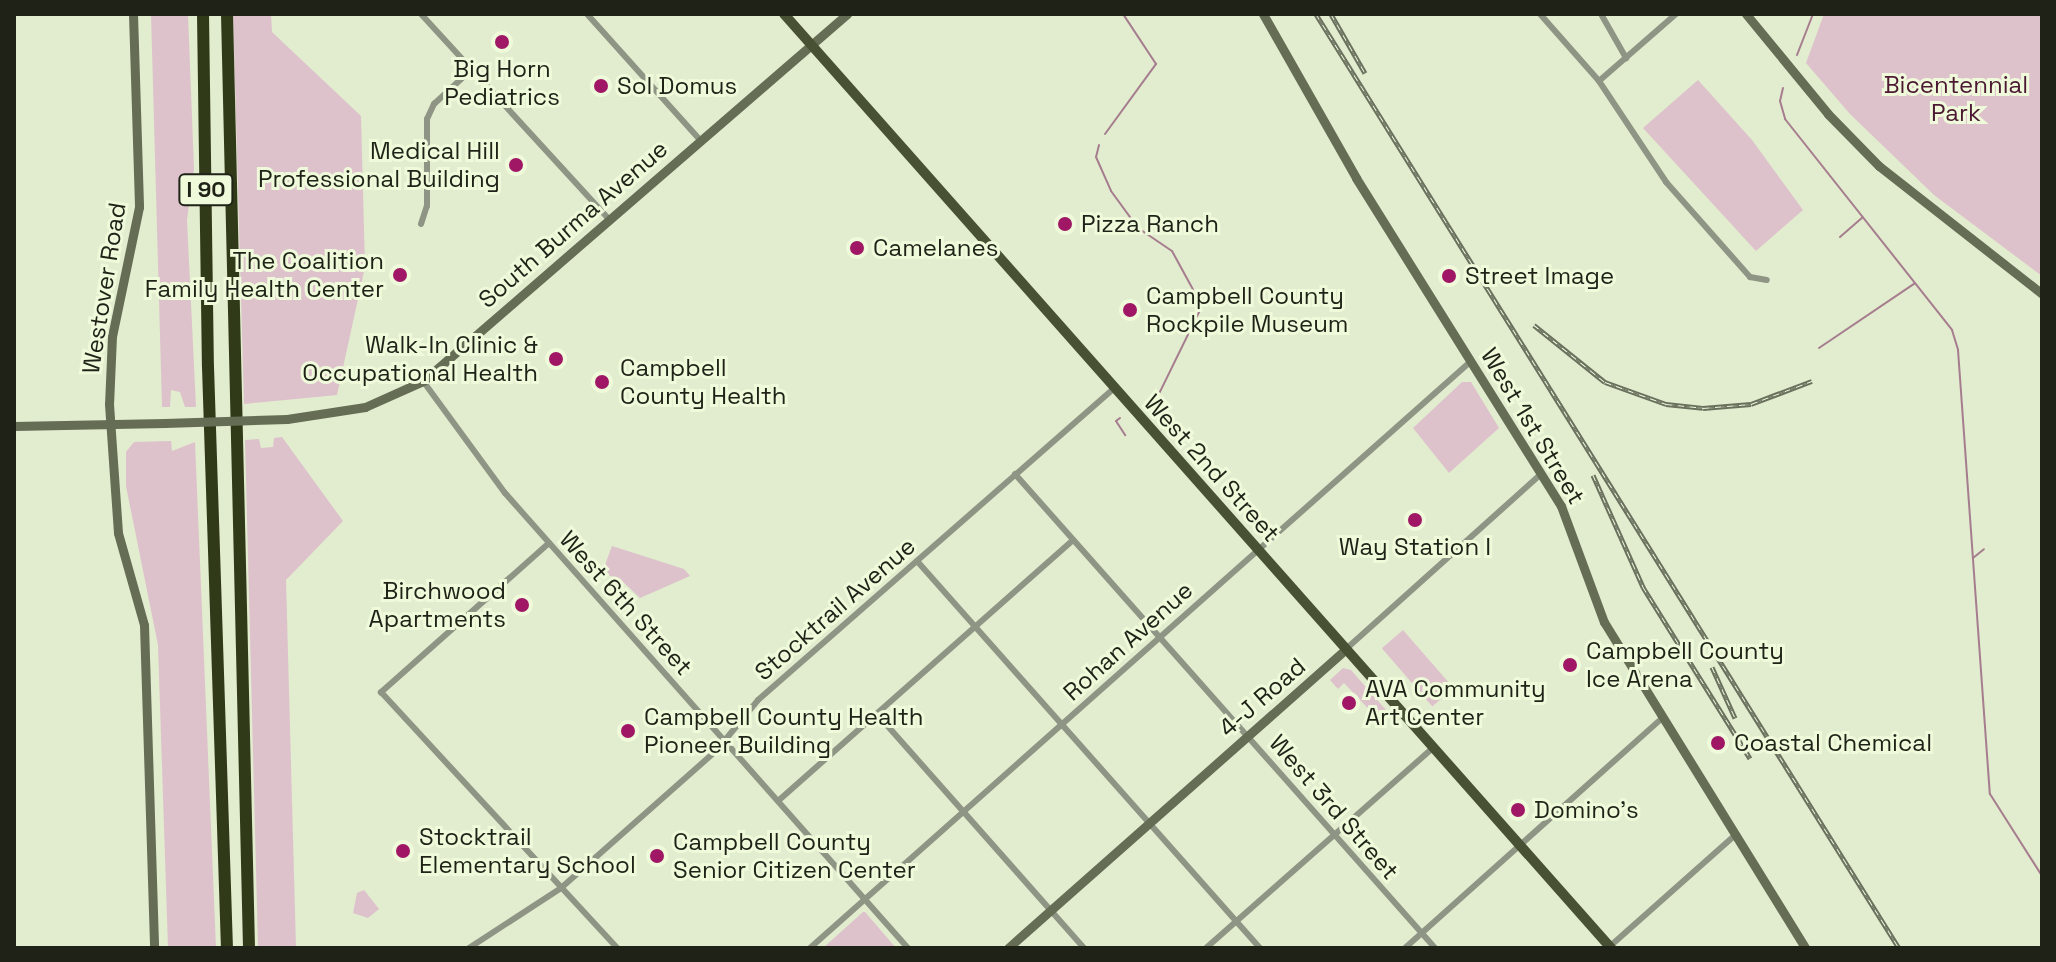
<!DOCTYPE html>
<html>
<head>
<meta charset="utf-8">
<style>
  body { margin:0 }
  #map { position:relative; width:2056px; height:962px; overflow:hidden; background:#e2ecce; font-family:"Space Grotesk",sans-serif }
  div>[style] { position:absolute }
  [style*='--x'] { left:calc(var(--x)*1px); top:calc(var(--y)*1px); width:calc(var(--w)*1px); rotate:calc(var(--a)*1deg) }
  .green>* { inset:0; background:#ddc2cc; transform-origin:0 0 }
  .stream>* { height:2px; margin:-1px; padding:0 1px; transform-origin:1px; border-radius:1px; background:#a67d8e }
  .street>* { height:6px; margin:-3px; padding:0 3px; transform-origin:3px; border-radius:3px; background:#8f9584 }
  .secondary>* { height:9px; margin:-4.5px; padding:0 4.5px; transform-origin:4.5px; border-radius:4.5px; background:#656d55 }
  .primary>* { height:10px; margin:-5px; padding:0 5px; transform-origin:5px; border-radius:5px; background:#485134 }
  .highway>* { height:12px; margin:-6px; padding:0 6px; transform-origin:6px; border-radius:6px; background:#303a18 }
  .rail>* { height:5px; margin-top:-2.5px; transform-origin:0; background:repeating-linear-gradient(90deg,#effadb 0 6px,#69705d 0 12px); box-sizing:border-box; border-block:2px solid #69705d }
  .secondary-bridge>* { height:9px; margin:-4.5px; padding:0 4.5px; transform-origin:4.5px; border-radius:4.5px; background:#656d55 }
  .dots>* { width:22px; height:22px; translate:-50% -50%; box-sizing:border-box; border:4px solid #effadb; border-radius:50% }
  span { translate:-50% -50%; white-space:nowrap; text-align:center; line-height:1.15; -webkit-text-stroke:6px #effadb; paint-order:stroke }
  .shield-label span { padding:2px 6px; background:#effadb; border:2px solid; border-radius:6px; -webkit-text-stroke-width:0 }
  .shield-label { font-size:22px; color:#1e2217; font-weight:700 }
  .poi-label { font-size:24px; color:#1e2217 }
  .left { translate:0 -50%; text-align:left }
  .right { translate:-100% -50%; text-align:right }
  .park-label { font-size:24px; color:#4c1832 }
  .street-label { font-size:24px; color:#1e2217 }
  .frame { position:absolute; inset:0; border:16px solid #1e2217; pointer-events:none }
</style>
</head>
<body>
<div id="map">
  <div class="green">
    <i style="clip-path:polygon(151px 14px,188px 14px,194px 169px,187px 220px,196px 407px,185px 407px,180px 392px,171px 390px,170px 407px,162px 407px)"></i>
    <i style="clip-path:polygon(233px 14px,271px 14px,272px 32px,361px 116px,365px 267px,337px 395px,244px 404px)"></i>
    <i style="clip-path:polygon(1824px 14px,2042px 14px,2042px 276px,1934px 195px,1850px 114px,1806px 63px)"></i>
    <i style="clip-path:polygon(1698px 80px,1752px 140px,1803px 210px,1756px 251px,1643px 128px)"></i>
    <i style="clip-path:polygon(1462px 382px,1471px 382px,1499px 428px,1449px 473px,1413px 428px)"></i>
    <i style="clip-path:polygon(282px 437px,343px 521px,286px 580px,296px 948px,258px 948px,245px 440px,259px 439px,261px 448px,273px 447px,274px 438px)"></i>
    <i style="clip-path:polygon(171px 441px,172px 451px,195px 442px,216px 948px,168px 948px,158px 645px,126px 486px,126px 452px,134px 442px)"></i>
    <i style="clip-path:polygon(612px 546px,684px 569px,690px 576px,640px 598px,620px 579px,602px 573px)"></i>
    <i style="left:1403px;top:630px;width:77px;height:28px;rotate:49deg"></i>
    <i style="clip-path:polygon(1343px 668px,1351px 670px,1386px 710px,1378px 719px,1344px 683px,1338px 689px,1330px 680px)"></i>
    <i style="clip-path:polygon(364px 890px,379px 909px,368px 918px,353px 913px,357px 893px)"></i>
    <i style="clip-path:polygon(865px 912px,896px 948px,823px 948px,863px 912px)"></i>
  </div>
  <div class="stream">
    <i style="--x:1797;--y:55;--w:44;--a:-68.7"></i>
    <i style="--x:1783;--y:88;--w:13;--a:103"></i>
    <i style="--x:1780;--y:101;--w:19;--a:74"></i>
    <i style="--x:1785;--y:119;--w:269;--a:51.6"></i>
    <i style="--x:1952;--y:330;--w:21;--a:73"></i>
    <i style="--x:1958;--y:350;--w:445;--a:85.9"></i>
    <i style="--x:1990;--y:794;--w:97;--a:57.6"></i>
    <i style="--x:1105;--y:134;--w:87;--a:-53.9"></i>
    <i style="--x:1156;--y:64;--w:60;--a:-123.4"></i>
    <i style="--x:1099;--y:145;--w:12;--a:104"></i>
    <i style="--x:1096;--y:157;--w:37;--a:66"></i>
    <i style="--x:1111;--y:191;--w:46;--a:53.9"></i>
    <i style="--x:1138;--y:228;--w:41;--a:34.1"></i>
    <i style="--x:1172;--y:251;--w:63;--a:61.4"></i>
    <i style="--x:1202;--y:306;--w:109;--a:116.1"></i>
    <i style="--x:1840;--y:237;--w:30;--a:-41"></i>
    <i style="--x:1819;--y:348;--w:115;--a:-34"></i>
    <i style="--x:1120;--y:418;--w:5;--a:143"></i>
    <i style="--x:1116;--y:421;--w:17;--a:57"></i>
    <i style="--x:1973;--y:558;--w:14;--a:-39"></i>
  </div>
  <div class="street">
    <i style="--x:421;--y:14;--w:278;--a:47.5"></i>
    <i style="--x:587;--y:14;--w:169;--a:48.1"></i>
    <i style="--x:1540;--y:14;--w:89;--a:48.6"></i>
    <i style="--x:1599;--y:81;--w:121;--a:56.4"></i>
    <i style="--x:1666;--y:182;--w:127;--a:48.5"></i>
    <i style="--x:1750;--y:277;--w:17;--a:10"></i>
    <i style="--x:1601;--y:14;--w:51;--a:60.4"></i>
    <i style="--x:1599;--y:81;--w:102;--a:-41"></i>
    <i style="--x:421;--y:224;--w:19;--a:-72"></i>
    <i style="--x:427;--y:206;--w:87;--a:-90"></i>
    <i style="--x:427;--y:119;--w:17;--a:-65"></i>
    <i style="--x:434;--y:104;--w:52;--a:-42.6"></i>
    <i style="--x:423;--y:381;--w:139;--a:53.8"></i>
    <i style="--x:505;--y:493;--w:608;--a:48.47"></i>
    <i style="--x:1015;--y:474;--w:633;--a:48.46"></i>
    <i style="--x:549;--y:543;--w:225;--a:138.4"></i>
    <i style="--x:381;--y:692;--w:348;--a:47.3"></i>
    <i style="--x:917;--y:561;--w:517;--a:48.45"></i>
    <i style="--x:1346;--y:649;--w:262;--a:-41.9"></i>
    <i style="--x:877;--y:714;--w:312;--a:48.5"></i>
    <i style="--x:778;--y:801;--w:394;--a:-41.5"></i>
    <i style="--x:469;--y:948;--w:110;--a:-33.1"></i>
    <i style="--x:561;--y:888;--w:207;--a:-41.5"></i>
    <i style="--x:716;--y:751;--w:66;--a:-50.5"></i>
    <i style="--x:758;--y:700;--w:474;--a:-41.2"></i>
    <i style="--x:810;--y:948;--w:883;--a:-41.6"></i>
    <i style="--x:1206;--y:948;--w:303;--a:-41.4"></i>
    <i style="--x:1405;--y:948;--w:343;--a:-41.8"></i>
    <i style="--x:1608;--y:948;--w:169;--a:-41.6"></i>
  </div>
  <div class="secondary">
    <i style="--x:133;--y:14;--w:193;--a:88.2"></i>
    <i style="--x:139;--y:207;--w:132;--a:101.8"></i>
    <i style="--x:112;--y:336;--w:68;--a:92.5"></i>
    <i style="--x:109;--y:404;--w:129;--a:86"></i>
    <i style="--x:118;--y:533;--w:96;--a:74.2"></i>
    <i style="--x:144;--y:625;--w:323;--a:88.2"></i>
    <i style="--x:1263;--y:14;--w:189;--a:60.4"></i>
    <i style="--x:1356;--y:178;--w:387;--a:58"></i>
    <i style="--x:1561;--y:506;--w:124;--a:69.7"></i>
    <i style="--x:1604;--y:622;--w:383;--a:58.3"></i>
    <i style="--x:1746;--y:14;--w:129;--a:50.6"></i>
    <i style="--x:1828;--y:114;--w:73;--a:45.6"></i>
    <i style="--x:1879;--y:166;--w:207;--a:38.1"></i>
    <i style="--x:287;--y:419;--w:79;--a:-8.7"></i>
    <i style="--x:365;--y:407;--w:64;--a:-24.1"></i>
    <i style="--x:423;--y:381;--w:561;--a:-40.88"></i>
    <i style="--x:14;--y:426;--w:151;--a:-1.1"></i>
    <i style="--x:1008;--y:948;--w:451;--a:-41.5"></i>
  </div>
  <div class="primary">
    <i style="--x:784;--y:14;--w:1248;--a:48.48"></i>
  </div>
  <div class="highway">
    <i style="--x:203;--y:14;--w:353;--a:89.2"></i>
    <i style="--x:208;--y:367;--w:581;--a:88.13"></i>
    <i style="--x:227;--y:14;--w:934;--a:88.65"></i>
  </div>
  <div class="rail">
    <i style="--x:1316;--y:14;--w:1101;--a:58.03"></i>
    <i style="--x:1331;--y:14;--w:68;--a:60"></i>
    <i style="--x:1534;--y:325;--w:91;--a:38.8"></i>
    <i style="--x:1605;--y:382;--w:65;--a:19.8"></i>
    <i style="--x:1666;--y:404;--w:37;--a:6"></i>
    <i style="--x:1703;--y:408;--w:48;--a:-4.8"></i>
    <i style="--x:1751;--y:404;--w:65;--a:-20.7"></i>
    <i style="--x:1593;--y:475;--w:123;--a:65.9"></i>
    <i style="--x:1643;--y:587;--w:202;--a:58"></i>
    <i style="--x:1712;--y:667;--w:56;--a:65.7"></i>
  </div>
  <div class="secondary-bridge">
    <i style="--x:165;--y:423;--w:122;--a:-1.9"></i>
  </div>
  <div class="dots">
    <i style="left:502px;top:42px;background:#9f1765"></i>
    <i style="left:601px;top:86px;background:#9f1765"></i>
    <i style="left:516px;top:165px;background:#9f1765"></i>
    <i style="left:1065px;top:224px;background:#9f1765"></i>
    <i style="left:857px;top:248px;background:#9f1765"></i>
    <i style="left:400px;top:275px;background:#9f1765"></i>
    <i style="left:1449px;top:276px;background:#9f1765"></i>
    <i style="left:1130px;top:310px;background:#9f1765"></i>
    <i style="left:556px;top:359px;background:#9f1765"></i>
    <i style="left:602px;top:382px;background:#9f1765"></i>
    <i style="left:1415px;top:520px;background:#9f1765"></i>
    <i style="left:522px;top:605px;background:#9f1765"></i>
    <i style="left:1570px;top:665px;background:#9f1765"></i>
    <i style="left:1349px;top:703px;background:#9f1765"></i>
    <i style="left:628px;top:731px;background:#9f1765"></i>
    <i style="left:1718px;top:743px;background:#9f1765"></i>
    <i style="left:1518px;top:810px;background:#9f1765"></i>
    <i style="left:403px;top:851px;background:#9f1765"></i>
    <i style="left:657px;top:856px;background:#9f1765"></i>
  </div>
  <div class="shield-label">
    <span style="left:206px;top:190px">I 90</span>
  </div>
  <div class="poi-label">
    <span style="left:502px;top:83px">Big Horn<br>Pediatrics</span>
    <span class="left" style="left:617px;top:86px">Sol Domus</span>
    <span class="right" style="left:500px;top:165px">Medical Hill<br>Professional Building</span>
    <span class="left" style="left:1081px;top:224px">Pizza Ranch</span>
    <span class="left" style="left:873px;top:248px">Camelanes</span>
    <span class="right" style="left:384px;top:275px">The Coalition<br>Family Health Center</span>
    <span class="left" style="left:1465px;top:276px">Street Image</span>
    <span class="left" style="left:1146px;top:310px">Campbell County<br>Rockpile Museum</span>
    <span class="right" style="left:538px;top:359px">Walk-In Clinic &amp;<br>Occupational Health</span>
    <span class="left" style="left:620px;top:382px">Campbell<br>County Health</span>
    <span style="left:1415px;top:547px">Way Station I</span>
    <span class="right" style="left:506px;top:605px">Birchwood<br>Apartments</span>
    <span class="left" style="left:1586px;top:665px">Campbell County<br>Ice Arena</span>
    <span class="left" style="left:1365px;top:703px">AVA Community<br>Art Center</span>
    <span class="left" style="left:644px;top:731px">Campbell County Health<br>Pioneer Building</span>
    <span class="left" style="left:1734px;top:743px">Coastal Chemical</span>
    <span class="left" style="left:1534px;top:810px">Domino's</span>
    <span class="left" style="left:419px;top:851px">Stocktrail<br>Elementary School</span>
    <span class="left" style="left:673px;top:856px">Campbell County<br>Senior Citizen Center</span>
  </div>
  <div class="park-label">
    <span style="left:1956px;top:99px">Bicentennial<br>Park</span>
  </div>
  <div class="street-label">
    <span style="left:573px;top:224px;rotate:-41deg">South Burma Avenue</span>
    <span style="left:104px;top:288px;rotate:-81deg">Westover Road</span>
    <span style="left:1533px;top:426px;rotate:59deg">West 1st Street</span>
    <span style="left:1212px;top:468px;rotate:48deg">West 2nd Street</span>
    <span style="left:626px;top:603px;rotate:48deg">West 6th Street</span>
    <span style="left:835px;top:609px;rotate:-41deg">Stocktrail Avenue</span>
    <span style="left:1128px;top:641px;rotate:-42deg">Rohan Avenue</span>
    <span style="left:1262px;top:697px;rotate:-41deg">4-J Road</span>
    <span style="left:1334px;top:807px;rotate:49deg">West 3rd Street</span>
  </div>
  <div class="frame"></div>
</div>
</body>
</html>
